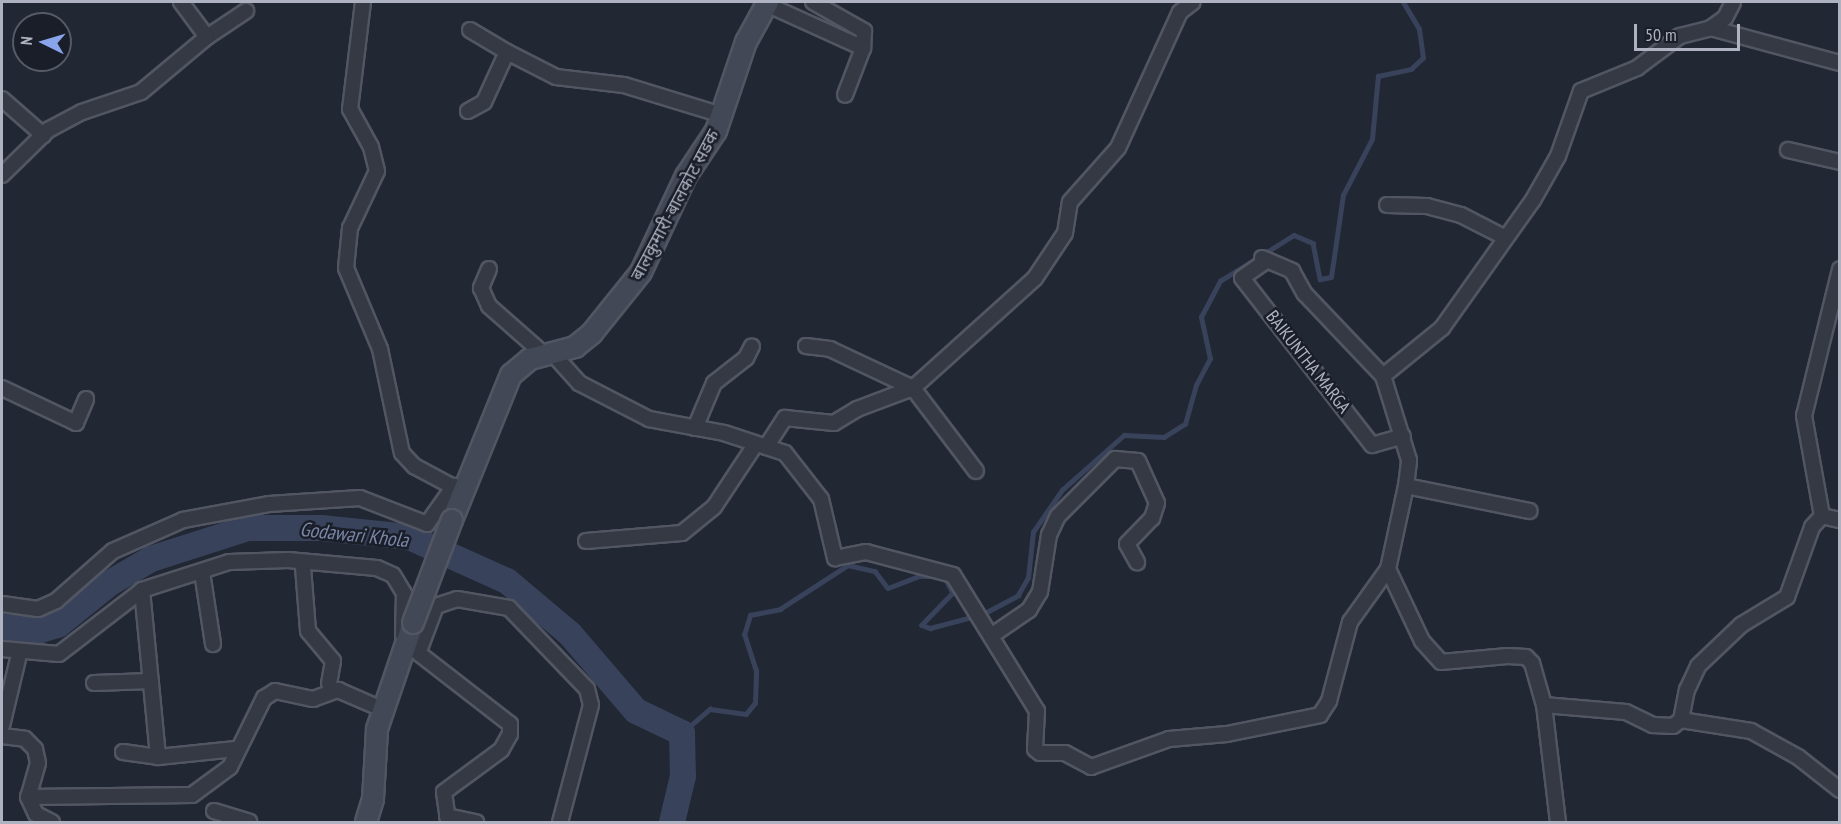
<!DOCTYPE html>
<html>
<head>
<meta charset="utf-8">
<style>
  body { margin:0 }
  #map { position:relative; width:1841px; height:824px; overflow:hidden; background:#212733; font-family:"PT Sans Narrow","Noto Sans Devanagari",sans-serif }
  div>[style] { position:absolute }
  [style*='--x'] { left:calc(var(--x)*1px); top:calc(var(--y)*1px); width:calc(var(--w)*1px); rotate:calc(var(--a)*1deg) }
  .stream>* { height:4.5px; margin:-2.25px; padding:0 2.25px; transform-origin:2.25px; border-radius:2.25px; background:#38435b }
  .river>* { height:26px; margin:-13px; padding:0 13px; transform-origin:13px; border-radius:13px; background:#38435b }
  .roads { filter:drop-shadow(2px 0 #525662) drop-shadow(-2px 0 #525662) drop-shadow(0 2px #525662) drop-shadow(0 -2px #525662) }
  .minor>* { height:14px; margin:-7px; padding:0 7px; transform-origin:7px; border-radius:7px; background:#343944 }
  .secondary>* { height:20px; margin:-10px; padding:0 10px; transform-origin:10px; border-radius:10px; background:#434857 }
  .bridges { filter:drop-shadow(2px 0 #525662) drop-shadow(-2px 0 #525662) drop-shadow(0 2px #525662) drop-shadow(0 -2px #525662) }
  .secondary-bridge>* { height:20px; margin:-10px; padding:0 10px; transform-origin:10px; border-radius:10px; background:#434857 }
  span { translate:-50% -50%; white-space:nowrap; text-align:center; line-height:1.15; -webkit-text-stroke:5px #1a1e29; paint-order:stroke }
  .street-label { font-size:18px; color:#afb3c1 }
  .water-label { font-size:20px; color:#7a87a7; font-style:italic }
  .frame { position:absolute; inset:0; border:3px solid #afb3c1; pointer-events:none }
  .north { position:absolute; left:12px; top:12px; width:60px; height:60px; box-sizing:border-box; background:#1a1e29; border:2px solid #565a66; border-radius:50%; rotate:275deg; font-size:16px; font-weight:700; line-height:24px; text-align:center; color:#afb3c1 }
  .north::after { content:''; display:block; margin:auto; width:21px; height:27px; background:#8aa4eb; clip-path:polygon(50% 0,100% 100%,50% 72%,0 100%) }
  .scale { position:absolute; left:1634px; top:24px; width:106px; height:27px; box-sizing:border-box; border:3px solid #afb3c1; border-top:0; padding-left:8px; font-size:18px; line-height:21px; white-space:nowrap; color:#afb3c1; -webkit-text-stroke:4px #1a1e29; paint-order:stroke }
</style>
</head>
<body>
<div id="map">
  <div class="stream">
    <i style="--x:945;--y:578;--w:17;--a:62"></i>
    <i style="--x:953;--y:593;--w:45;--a:134.1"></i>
    <i style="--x:922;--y:625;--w:9;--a:21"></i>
    <i style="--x:930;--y:628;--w:55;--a:-14.8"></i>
    <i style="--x:983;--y:614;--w:40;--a:-28"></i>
    <i style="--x:1018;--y:595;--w:20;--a:-60"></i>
    <i style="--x:1028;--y:578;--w:46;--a:-83.8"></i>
    <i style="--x:1033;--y:532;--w:51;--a:-55.4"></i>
    <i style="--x:1062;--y:490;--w:83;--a:-41.6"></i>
    <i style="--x:1124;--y:435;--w:40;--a:2.9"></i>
    <i style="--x:1164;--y:437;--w:25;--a:-32"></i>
    <i style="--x:1185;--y:424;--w:41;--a:-74.2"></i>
    <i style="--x:1196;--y:385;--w:30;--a:-62"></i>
    <i style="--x:1210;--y:359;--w:43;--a:-102.1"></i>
    <i style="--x:1201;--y:317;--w:41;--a:-62.2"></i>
    <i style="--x:1220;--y:281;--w:87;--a:-31.9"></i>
    <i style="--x:1294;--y:235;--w:21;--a:23"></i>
    <i style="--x:1313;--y:243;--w:37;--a:79"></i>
    <i style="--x:1320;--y:279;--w:11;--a:-10"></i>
    <i style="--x:1331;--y:277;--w:83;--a:-81.7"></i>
    <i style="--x:1343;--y:195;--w:63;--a:-62.6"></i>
    <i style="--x:1372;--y:139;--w:63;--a:-84.6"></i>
    <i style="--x:1378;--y:76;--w:34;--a:-12"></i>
    <i style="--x:1411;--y:69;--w:16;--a:-43"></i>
    <i style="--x:1423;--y:58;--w:29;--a:-98"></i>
    <i style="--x:1419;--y:29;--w:31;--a:-121"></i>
    <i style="--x:682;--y:733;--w:37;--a:-41"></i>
    <i style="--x:710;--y:709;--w:36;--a:8"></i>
    <i style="--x:746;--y:714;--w:14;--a:-51"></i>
    <i style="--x:755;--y:703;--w:32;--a:-88"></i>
    <i style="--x:756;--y:671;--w:38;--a:-108"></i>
    <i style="--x:744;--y:635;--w:21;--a:-73"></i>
    <i style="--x:750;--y:615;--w:31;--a:-11"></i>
    <i style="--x:780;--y:609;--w:81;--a:-32.9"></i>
    <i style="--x:848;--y:565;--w:28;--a:13"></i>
    <i style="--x:875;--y:571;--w:21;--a:53"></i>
    <i style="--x:888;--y:588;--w:31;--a:-21"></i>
    <i style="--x:917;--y:577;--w:19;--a:0"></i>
  </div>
  <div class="river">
    <i style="--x:2;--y:627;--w:38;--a:5"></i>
    <i style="--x:40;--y:630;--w:19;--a:-16"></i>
    <i style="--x:58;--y:625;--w:67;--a:-38.9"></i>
    <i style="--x:110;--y:583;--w:48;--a:-30.3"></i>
    <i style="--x:151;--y:559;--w:102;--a:-17.7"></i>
    <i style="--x:248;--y:528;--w:73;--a:0"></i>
    <i style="--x:321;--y:528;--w:88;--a:5.8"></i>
    <i style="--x:409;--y:537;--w:107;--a:24.2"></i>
    <i style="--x:507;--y:581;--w:82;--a:40.1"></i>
    <i style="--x:570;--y:634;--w:101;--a:49.4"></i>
    <i style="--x:636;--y:711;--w:51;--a:25.6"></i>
    <i style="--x:682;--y:733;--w:43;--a:88.7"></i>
    <i style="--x:683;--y:776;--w:47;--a:103.4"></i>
  </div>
  <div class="roads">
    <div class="minor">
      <i style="--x:363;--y:2;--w:108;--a:96.9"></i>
      <i style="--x:350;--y:109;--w:43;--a:61.1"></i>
      <i style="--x:371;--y:147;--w:25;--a:76"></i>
      <i style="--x:377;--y:171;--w:63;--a:115.3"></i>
      <i style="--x:350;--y:228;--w:40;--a:95.7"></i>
      <i style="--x:346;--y:268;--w:88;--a:67.2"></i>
      <i style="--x:380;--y:349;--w:106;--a:78.1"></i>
      <i style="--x:402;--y:453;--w:18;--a:47"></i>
      <i style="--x:414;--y:466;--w:55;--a:28"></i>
      <i style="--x:813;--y:2;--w:59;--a:29.6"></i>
      <i style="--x:864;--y:31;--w:17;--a:93"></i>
      <i style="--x:863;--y:48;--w:50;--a:111"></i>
      <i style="--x:766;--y:4;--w:107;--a:24.4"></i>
      <i style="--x:1711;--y:28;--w:134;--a:15.2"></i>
      <i style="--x:470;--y:30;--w:43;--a:30.7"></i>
      <i style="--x:207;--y:37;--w:47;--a:-33.7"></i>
      <i style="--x:2;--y:99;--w:55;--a:41.3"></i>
      <i style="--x:468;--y:111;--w:18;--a:-29"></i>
      <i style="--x:484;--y:102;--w:55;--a:-65.3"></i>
      <i style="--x:507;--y:52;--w:55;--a:27"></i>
      <i style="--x:556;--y:77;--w:68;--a:6.7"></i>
      <i style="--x:624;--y:85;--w:102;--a:17"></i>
      <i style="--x:1788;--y:150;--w:53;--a:13"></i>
      <i style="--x:2;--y:175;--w:64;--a:-44.4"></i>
      <i style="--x:48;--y:130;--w:38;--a:-28"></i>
      <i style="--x:82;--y:112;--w:62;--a:-18.7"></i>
      <i style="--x:141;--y:92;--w:86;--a:-39.8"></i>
      <i style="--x:207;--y:37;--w:44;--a:-126.6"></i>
      <i style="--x:1387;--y:205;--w:40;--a:1.4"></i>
      <i style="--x:1427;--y:206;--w:35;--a:15"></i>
      <i style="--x:1461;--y:215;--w:48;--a:27.1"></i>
      <i style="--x:1262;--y:258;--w:33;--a:23"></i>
      <i style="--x:1292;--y:271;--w:26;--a:61"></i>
      <i style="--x:1305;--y:294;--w:113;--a:46.4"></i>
      <i style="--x:1266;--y:261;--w:29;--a:145"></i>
      <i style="--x:1242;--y:278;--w:212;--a:52.1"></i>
      <i style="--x:1372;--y:445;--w:32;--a:-16"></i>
      <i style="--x:489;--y:269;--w:21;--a:113"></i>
      <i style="--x:481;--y:288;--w:20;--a:66"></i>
      <i style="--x:489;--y:306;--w:76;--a:41.3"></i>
      <i style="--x:806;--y:346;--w:24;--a:7"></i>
      <i style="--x:830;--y:349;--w:92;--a:25.2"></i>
      <i style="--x:913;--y:388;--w:104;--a:52.8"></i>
      <i style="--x:554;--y:355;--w:38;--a:48"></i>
      <i style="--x:579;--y:383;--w:79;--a:27.2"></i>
      <i style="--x:649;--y:419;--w:76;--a:10.6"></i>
      <i style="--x:724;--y:433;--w:64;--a:18.2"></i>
      <i style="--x:785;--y:453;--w:58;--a:52"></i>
      <i style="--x:821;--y:499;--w:61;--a:76.7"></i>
      <i style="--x:835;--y:558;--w:32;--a:-11"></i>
      <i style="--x:866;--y:552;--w:90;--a:14.8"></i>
      <i style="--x:953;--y:575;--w:160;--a:58.3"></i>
      <i style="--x:1037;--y:711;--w:38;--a:93"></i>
      <i style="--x:1035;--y:749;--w:6;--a:39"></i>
      <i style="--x:1040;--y:753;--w:25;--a:0"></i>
      <i style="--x:1065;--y:753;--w:30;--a:28"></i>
      <i style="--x:1091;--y:767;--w:83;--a:-19.7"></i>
      <i style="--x:1169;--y:739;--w:58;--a:-4.9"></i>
      <i style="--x:1227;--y:734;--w:95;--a:-11.5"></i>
      <i style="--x:1320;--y:715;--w:17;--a:-57"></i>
      <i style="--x:1329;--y:701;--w:82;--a:-75.1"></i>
      <i style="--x:1350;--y:622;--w:65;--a:-54.4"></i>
      <i style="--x:1388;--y:569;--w:85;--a:-77.8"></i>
      <i style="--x:1406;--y:486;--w:26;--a:-83"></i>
      <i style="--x:1409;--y:460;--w:88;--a:-107.2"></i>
      <i style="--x:1383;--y:376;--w:76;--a:-39.1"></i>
      <i style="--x:1442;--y:328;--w:157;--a:-54.6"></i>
      <i style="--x:1533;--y:200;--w:51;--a:-60.4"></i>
      <i style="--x:1558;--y:156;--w:69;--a:-70.5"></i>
      <i style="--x:1581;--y:91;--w:61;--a:-22.3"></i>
      <i style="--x:1637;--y:68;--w:54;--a:-36.7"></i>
      <i style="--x:1680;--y:36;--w:32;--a:-14"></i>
      <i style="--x:1711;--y:28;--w:17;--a:-36"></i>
      <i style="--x:1725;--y:18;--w:18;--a:-63"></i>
      <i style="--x:2;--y:388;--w:82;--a:25.3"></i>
      <i style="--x:76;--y:423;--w:26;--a:-67"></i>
      <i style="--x:695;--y:428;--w:49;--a:-67.1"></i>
      <i style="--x:714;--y:383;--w:41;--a:-38"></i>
      <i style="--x:746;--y:358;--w:13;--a:-63"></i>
      <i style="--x:766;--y:447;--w:35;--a:-57"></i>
      <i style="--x:785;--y:418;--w:49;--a:5.8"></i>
      <i style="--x:834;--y:423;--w:27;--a:-31"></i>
      <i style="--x:857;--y:409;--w:60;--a:-20.6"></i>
      <i style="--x:913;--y:388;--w:164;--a:-42"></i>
      <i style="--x:1035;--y:278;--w:54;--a:-56.3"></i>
      <i style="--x:1065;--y:233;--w:31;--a:-81"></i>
      <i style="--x:1070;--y:202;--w:72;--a:-48.4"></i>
      <i style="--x:1118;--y:148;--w:149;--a:-65.5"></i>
      <i style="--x:1180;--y:12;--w:16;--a:-38"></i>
      <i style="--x:1406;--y:486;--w:126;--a:11.4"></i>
      <i style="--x:1822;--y:516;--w:18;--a:13"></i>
      <i style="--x:586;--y:541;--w:96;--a:-4.8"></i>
      <i style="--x:682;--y:533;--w:41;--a:-39.1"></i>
      <i style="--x:714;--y:507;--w:74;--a:-56.5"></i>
      <i style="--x:303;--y:567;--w:64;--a:85.5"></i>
      <i style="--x:308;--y:631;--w:39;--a:50"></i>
      <i style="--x:333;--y:661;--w:23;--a:100"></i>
      <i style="--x:1388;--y:569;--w:80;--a:64.7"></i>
      <i style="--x:1422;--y:641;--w:28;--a:48"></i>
      <i style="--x:1441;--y:662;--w:67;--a:-5.1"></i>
      <i style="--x:1508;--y:656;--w:18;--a:3"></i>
      <i style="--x:1526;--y:657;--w:8;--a:45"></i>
      <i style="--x:1532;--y:663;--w:44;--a:74.1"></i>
      <i style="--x:1544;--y:705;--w:118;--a:83.2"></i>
      <i style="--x:202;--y:572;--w:73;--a:81.3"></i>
      <i style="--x:142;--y:590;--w:168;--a:84.5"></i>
      <i style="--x:2;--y:604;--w:36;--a:8"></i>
      <i style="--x:38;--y:609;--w:20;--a:-24"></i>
      <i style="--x:56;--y:601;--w:76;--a:-41.3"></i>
      <i style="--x:113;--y:551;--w:77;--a:-23.9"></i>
      <i style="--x:183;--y:520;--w:87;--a:-10.5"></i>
      <i style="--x:269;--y:504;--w:91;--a:-3.8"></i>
      <i style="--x:360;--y:498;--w:72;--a:21.2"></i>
      <i style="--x:427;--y:524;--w:47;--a:-54.6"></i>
      <i style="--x:991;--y:636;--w:46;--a:-34.4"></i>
      <i style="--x:1029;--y:610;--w:21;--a:-59"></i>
      <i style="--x:1040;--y:592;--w:58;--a:-81"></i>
      <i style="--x:1049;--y:535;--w:21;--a:-65"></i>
      <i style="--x:1058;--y:516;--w:81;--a:-45"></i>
      <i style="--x:1115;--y:459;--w:23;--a:5"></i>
      <i style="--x:1138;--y:461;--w:46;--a:65.7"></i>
      <i style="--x:1157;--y:503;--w:16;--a:108"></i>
      <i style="--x:1152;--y:518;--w:36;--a:134"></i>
      <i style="--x:1127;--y:544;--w:21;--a:61"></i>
      <i style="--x:2;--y:649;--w:57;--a:5"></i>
      <i style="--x:59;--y:654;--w:105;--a:-37.6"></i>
      <i style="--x:142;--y:590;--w:91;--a:-17.8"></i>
      <i style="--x:229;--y:562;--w:59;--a:-1.9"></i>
      <i style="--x:288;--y:560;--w:89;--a:5.1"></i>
      <i style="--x:377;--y:568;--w:17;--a:24"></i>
      <i style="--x:393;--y:575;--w:21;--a:59"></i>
      <i style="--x:404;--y:593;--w:42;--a:91.4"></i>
      <i style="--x:403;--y:635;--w:11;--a:63"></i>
      <i style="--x:408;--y:645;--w:129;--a:37.8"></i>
      <i style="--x:510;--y:724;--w:10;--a:90"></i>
      <i style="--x:510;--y:734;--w:18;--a:119"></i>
      <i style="--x:501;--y:750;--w:71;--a:143.6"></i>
      <i style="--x:444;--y:792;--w:30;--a:82"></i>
      <i style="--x:419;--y:651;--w:48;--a:-69.3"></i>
      <i style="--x:436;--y:606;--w:22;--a:-18"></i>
      <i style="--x:457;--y:599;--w:53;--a:9.8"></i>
      <i style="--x:509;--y:608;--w:112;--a:46.1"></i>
      <i style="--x:587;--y:689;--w:16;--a:76"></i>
      <i style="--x:591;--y:705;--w:121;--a:104.8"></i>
      <i style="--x:94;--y:683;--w:57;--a:-2"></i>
      <i style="--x:1544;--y:705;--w:82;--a:4.9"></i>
      <i style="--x:1626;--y:712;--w:30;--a:26"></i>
      <i style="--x:1653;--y:725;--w:20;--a:3"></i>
      <i style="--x:1673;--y:726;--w:10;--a:-37"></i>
      <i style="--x:1681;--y:720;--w:31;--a:-79"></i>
      <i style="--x:1687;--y:690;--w:26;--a:-65"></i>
      <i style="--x:1698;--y:666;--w:59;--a:-43.6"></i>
      <i style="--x:1741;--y:625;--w:54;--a:-31.3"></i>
      <i style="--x:1787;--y:597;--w:74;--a:-70.3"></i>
      <i style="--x:1812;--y:527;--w:15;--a:-48"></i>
      <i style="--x:1822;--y:516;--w:102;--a:-100.2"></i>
      <i style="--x:1804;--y:416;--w:151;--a:-76.2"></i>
      <i style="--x:1681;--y:720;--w:71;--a:8.9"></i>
      <i style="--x:1751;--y:731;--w:54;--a:29"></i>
      <i style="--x:1798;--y:757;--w:53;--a:38.2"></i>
      <i style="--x:2;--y:726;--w:69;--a:-76.6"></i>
      <i style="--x:2;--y:736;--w:23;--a:7"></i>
      <i style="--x:25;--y:739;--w:14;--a:45"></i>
      <i style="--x:35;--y:749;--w:14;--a:78"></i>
      <i style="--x:38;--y:763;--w:35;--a:106"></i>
      <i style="--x:28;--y:797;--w:19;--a:65"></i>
      <i style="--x:36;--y:814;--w:18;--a:27"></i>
      <i style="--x:123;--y:752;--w:35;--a:8"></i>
      <i style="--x:158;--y:757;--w:78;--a:-5.9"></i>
      <i style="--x:28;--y:797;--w:164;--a:-0.7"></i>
      <i style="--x:192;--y:795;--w:47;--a:-36.4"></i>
      <i style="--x:230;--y:767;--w:77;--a:-63.8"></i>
      <i style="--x:264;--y:698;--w:13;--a:-32"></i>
      <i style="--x:275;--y:691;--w:39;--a:12"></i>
      <i style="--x:313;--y:699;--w:27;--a:-20"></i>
      <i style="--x:338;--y:690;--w:50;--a:23.5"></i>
      <i style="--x:214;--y:811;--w:37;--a:17"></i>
      <i style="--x:447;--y:816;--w:30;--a:12"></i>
    </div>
    <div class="secondary">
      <i style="--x:452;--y:520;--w:157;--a:-67.9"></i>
      <i style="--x:511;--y:375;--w:25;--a:-40"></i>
      <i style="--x:530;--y:359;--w:47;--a:-14.9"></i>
      <i style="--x:575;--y:347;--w:22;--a:-39"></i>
      <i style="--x:592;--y:333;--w:78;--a:-51.2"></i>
      <i style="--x:641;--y:272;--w:106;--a:-64.9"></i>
      <i style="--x:686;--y:176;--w:54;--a:-56.3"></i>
      <i style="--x:716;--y:131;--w:94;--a:-71.4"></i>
      <i style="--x:746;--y:42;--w:46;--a:-61.2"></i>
      <i style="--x:366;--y:822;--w:24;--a:-73"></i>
      <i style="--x:373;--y:799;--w:70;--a:-86.7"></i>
      <i style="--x:377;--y:729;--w:112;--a:-71.2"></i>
    </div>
  </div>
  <div class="bridges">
    <div class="secondary-bridge">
      <i style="--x:413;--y:623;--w:110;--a:-69.3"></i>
    </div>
  </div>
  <div class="street-label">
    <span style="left:675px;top:205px;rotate:-62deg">बालकुमारी-बालकोट सडक</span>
    <span style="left:1308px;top:362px;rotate:52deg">BAIKUNTHA MARGA</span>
  </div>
  <div class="water-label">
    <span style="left:354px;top:535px;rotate:6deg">Godawari Khola</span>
  </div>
  <div class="frame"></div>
  <div class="north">N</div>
  <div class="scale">50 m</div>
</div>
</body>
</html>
